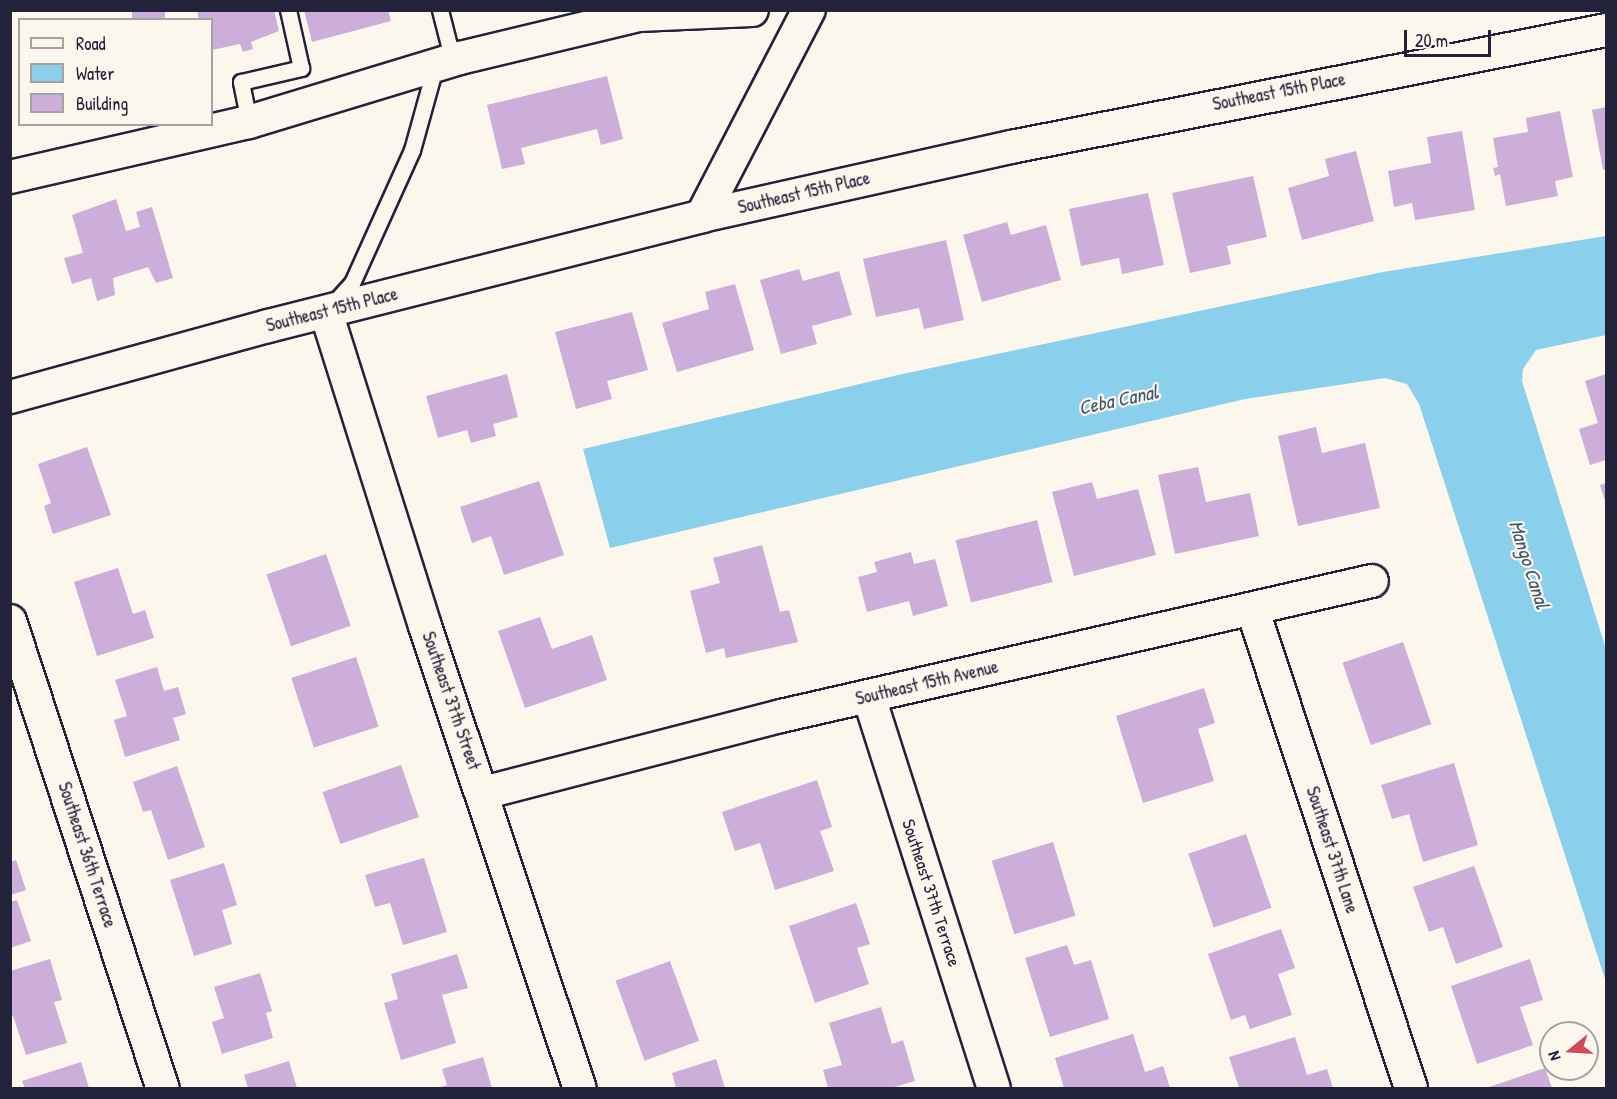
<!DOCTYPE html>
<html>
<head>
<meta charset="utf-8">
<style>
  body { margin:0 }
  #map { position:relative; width:1617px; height:1099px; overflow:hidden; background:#fbf7ec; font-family:"Patrick Hand",sans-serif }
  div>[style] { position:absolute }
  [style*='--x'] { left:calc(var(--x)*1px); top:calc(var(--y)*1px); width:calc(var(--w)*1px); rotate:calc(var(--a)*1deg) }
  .water>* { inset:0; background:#8acfeb }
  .building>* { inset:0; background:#cdadd9; transform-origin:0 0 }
  .roads { filter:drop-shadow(2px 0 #22223b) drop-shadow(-2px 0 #22223b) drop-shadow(0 2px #22223b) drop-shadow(0 -2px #22223b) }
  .lane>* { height:15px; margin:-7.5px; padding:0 7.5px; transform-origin:7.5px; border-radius:7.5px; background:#fbf7ec }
  .street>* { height:32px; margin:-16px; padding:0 16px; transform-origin:16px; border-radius:16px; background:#fbf7ec }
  span { translate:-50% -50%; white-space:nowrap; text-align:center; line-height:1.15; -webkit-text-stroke:4.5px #fbf7ec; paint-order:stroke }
  .street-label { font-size:18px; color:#22223b }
  .water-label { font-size:20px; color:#415670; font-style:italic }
  .frame { position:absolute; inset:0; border:12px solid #22223b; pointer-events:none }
  .legend { position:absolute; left:18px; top:18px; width:195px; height:108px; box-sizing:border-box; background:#fbf7ec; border:2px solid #a4a2a5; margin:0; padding:8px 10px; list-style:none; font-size:18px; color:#22223b }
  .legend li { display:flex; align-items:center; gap:12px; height:30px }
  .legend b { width:30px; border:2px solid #a4a2a5 }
  .north { position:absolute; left:1539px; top:1021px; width:60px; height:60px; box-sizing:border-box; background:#fbf7ec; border:2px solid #a4a2a5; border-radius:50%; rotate:252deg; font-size:16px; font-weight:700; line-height:24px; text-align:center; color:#22223b }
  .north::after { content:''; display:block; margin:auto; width:21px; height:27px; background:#d1495b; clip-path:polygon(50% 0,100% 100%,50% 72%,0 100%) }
  .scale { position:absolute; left:1404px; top:30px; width:87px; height:27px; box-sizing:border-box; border:3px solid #22223b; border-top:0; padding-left:8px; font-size:18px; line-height:21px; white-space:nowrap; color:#22223b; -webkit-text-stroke:4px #fbf7ec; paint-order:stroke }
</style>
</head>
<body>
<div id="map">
  <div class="water">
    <i style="clip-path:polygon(1606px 236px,1606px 335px,1536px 350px,1523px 369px,1522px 381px,1606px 649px,1606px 982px,1419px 404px,1407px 384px,1385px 378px,1245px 399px,610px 548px,583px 449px,898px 375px,1383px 272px)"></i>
  </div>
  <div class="building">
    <i style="left:132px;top:10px;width:33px;height:10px"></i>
    <i style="clip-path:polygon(274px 10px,279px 31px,251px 42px,253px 49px,243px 52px,240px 44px,212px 50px,212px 20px,199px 20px,197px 11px)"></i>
    <i style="clip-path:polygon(304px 10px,388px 10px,391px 21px,312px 42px)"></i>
    <i style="clip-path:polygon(607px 76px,623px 139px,601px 145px,597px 129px,521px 148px,525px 164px,502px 169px,487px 105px)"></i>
    <i style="clip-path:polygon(1606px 107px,1606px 169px,1603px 170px,1592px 110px)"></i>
    <i style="clip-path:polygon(1560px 111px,1573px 177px,1555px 181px,1558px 196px,1506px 206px,1500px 174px,1495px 176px,1493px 168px,1498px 167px,1493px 138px,1528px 132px,1526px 118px)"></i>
    <i style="clip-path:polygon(1462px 131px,1475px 210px,1415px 220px,1412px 203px,1394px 207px,1388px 171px,1431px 163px,1427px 137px)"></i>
    <i style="clip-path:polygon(1356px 151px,1374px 221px,1302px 240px,1288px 188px,1329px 176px,1325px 159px)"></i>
    <i style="clip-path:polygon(1253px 176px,1267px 237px,1227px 246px,1231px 264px,1190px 273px,1172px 193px)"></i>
    <i style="clip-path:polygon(1148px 193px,1164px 265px,1122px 274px,1119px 258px,1081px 266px,1069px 209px)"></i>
    <i style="clip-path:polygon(116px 199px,126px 231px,140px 227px,136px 212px,152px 207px,173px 278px,156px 283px,148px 267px,113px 278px,115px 295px,97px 301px,91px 278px,72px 284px,64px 258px,83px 253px,72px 215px)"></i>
    <i style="clip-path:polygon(1007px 222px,1011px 235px,1046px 225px,1061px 280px,982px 302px,963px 235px)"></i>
    <i style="clip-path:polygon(946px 240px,964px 320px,924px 329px,919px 308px,876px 317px,863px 259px)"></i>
    <i style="clip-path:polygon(799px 269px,803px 281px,839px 271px,852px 315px,812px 326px,817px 344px,781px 354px,760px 280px)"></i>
    <i style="clip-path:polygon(735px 284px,754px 350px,677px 372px,662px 323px,709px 309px,705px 292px)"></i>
    <i style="clip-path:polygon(632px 312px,648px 370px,607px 381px,612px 399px,576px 409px,555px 332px)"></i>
    <i style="clip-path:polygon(507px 374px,518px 417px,493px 424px,496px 436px,471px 443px,467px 430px,438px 438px,426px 396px)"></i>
    <i style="clip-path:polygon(1606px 374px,1606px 460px,1590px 465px,1579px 429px,1598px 423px,1585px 381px)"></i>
    <i style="clip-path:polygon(1316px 427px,1322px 453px,1365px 443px,1380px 508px,1298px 526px,1278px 436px)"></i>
    <i style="clip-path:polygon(87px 447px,111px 515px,53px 534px,44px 506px,51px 503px,38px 464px)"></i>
    <i style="clip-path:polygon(1198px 467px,1206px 502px,1250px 493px,1259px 536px,1175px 554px,1158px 475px)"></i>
    <i style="clip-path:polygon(539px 481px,564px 555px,504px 575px,491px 536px,472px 543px,460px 507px)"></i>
    <i style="clip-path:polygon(1092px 482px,1097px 499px,1138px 489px,1156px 555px,1074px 576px,1052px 492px)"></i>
    <i style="clip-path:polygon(1606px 483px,1606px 504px,1600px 485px)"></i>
    <i style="left:1037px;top:520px;width:64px;height:84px;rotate:76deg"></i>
    <i style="clip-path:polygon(762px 545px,780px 612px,789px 610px,798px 642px,726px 658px,724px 648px,706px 653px,690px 591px,720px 583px,713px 558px)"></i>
    <i style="clip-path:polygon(911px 552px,914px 564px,935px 559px,948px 606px,913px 616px,909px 601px,867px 612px,858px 577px,877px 572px,874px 562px)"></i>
    <i style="left:326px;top:554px;width:76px;height:63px;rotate:71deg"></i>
    <i style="clip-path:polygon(118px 568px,133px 614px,145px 610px,154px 638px,97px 656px,74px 582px)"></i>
    <i style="clip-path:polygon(540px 617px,552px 649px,592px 635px,607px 680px,525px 708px,498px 631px)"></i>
    <i style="left:1403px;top:642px;width:87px;height:64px;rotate:71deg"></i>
    <i style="left:356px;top:657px;width:73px;height:68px;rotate:72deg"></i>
    <i style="clip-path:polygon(157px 667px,164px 691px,178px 687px,186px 714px,173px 718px,180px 740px,125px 757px,114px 720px,127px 716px,115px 680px)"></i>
    <i style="clip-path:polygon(1204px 688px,1215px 723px,1198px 729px,1214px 781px,1143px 803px,1116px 716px)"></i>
    <i style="clip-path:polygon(1454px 763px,1478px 845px,1423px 862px,1409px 814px,1392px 819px,1381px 785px)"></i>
    <i style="left:401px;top:765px;width:55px;height:83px;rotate:71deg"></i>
    <i style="clip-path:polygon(177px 766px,205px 847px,168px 860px,151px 810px,143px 812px,133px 782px)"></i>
    <i style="clip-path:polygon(817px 780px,832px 827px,820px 831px,834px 871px,775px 890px,760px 843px,735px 851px,722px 812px)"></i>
    <i style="left:1246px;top:834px;width:78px;height:61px;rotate:71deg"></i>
    <i style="left:1053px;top:842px;width:77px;height:64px;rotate:73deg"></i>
    <i style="clip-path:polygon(424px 858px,447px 932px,403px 945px,390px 903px,375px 907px,365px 875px)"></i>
    <i style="clip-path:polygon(16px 860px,26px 890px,10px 895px,10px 862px)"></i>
    <i style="clip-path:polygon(224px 863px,237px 905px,222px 910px,232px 944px,194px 956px,170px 880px)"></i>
    <i style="clip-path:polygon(1474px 866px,1503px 947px,1456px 964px,1443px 927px,1429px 932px,1413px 887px)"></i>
    <i style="clip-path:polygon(17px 900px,31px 941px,10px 948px,10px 902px)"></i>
    <i style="clip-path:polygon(856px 903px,870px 944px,857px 948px,869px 984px,815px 1003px,789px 926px)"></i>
    <i style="clip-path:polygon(1281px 929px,1295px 968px,1278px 974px,1292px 1015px,1250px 1029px,1245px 1015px,1231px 1020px,1208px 954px)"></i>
    <i style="clip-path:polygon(1067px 945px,1074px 965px,1091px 960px,1109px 1019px,1050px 1037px,1025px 958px)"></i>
    <i style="clip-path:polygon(457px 954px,468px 988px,442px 995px,456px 1043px,401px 1060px,384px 1003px,398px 999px,391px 974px)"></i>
    <i style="clip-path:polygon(50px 959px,62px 1000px,54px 1002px,67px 1043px,26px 1055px,13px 1016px,10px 1017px,10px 971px)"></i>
    <i style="clip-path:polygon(1530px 959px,1543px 1000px,1520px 1007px,1533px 1045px,1477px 1064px,1451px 986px)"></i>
    <i style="left:670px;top:961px;width:85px;height:58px;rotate:70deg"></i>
    <i style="clip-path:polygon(260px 973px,272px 1011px,266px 1013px,273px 1038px,222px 1054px,212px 1022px,224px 1018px,214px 987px)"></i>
    <i style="clip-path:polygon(881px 1007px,892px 1044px,903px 1040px,915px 1081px,891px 1088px,828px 1088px,823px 1070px,842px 1065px,829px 1023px)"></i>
    <i style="clip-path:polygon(1133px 1034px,1145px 1072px,1163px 1066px,1170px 1088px,1064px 1088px,1055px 1058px)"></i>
    <i style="clip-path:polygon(1295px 1037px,1307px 1075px,1327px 1069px,1333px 1088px,1239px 1088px,1229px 1057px)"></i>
    <i style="clip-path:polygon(483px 1057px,492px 1088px,438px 1088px,447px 1085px,442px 1069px)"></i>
    <i style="clip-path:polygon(716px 1059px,725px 1088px,676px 1088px,672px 1073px)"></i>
    <i style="clip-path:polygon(289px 1061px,297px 1088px,248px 1088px,244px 1075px)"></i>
    <i style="clip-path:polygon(81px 1062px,89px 1088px,25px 1088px,22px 1081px)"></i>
    <i style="clip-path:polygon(1545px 1068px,1552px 1088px,1486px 1088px)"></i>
  </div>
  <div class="roads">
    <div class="lane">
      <i style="--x:440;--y:10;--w:53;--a:75.7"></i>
      <i style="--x:249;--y:122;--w:41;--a:-101.3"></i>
      <i style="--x:241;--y:82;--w:62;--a:-13.1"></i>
      <i style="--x:301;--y:68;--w:59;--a:-102.6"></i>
      <i style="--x:332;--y:305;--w:30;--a:-48"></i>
      <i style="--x:352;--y:283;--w:146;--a:-65.7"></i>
      <i style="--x:412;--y:150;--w:86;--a:-74.5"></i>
    </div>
    <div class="street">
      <i style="--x:10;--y:177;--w:245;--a:-13"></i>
      <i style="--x:249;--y:122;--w:220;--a:-16.9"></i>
      <i style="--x:460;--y:58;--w:184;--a:-13.5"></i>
      <i style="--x:639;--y:15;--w:113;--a:-2.5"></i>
      <i style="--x:702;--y:216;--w:232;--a:-62.6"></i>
      <i style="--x:326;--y:312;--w:329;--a:72.5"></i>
      <i style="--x:425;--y:626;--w:487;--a:71.5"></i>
      <i style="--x:10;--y:397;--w:268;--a:-15.4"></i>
      <i style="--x:268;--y:326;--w:448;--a:-14.2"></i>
      <i style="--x:702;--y:216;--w:317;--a:-12.6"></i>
      <i style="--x:1011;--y:147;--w:606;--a:-11.12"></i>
      <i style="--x:1253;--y:611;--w:502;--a:71.67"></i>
      <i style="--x:10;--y:621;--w:491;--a:71.9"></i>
      <i style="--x:869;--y:697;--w:410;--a:72.3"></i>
      <i style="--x:483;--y:793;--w:308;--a:-14.5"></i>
      <i style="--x:781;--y:716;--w:606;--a:-12.87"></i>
    </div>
  </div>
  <div class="street-label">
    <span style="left:1279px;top:92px;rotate:-11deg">Southeast 15th Place</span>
    <span style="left:804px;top:193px;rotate:-13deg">Southeast 15th Place</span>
    <span style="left:332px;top:310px;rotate:-14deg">Southeast 15th Place</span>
    <span style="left:927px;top:683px;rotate:-13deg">Southeast 15th Avenue</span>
    <span style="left:451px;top:701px;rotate:71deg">Southeast 37th Street</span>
    <span style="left:1332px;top:850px;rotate:72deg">Southeast 37th Lane</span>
    <span style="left:87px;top:855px;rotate:72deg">Southeast 36th Terrace</span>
    <span style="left:931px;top:893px;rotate:72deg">Southeast 37th Terrace</span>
  </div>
  <div class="water-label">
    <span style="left:1118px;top:399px;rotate:-12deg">Ceba Canal</span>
    <span style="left:1530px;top:564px;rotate:72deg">Mango Canal</span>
  </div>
  <div class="frame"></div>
  <ul class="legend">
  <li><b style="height:8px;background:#fbf7ec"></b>Road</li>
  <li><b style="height:16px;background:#8acfeb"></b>Water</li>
  <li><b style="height:16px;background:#cdadd9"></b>Building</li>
  </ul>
  <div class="north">N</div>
  <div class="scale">20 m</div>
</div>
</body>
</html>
